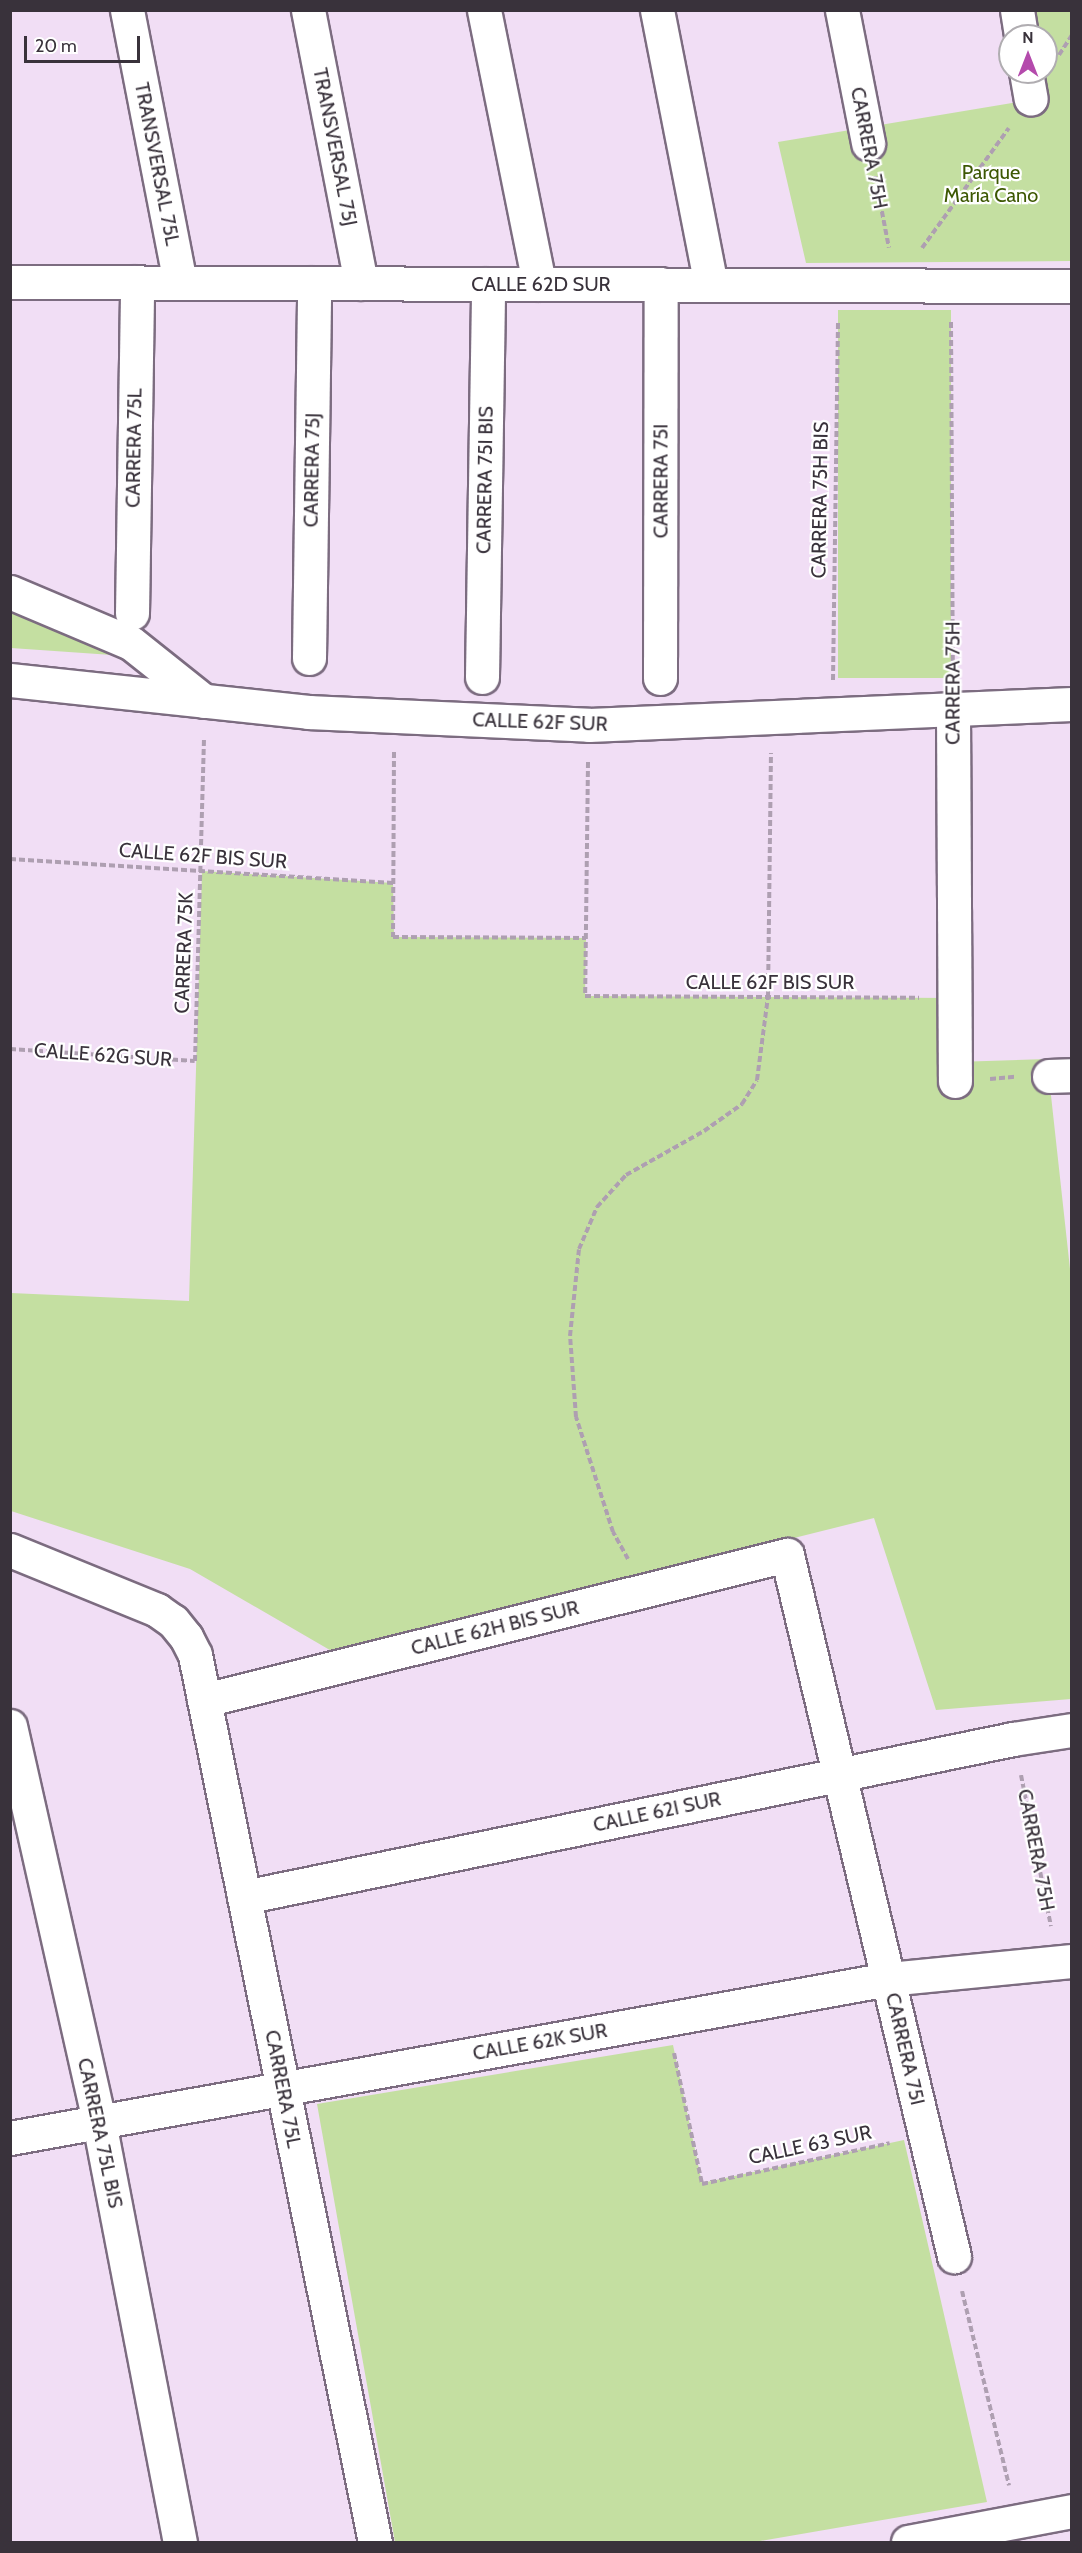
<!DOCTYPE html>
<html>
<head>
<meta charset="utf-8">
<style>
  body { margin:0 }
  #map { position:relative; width:1082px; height:2553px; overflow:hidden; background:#f1def5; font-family:Cabin,sans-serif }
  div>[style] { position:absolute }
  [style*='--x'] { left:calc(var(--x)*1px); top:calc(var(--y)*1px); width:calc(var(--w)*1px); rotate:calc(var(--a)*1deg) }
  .green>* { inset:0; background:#c4dfa1; transform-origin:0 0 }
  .path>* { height:4px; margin-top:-2px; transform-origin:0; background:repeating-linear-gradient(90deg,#ae9fb1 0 6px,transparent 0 9px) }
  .roads { filter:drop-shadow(2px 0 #7c6c80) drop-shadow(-2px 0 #7c6c80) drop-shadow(0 2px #7c6c80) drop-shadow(0 -2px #7c6c80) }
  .minor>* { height:33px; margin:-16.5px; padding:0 16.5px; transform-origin:16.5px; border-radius:16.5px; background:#fff }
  span { translate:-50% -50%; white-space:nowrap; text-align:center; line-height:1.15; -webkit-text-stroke:4.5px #fff; paint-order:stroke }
  .street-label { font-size:20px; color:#39323b }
  .park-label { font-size:20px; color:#3d5803 }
  .frame { position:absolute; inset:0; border:12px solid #39323b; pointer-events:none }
  .north { position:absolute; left:998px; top:24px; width:60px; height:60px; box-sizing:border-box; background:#fff; border:2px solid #b0adb1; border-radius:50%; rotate:0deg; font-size:16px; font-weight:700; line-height:24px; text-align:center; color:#39323b }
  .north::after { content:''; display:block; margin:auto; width:21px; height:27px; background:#b44aac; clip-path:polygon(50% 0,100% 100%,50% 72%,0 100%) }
  .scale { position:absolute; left:24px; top:36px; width:116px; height:27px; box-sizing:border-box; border:3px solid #39323b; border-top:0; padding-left:8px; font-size:18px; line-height:21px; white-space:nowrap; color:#39323b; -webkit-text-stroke:4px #fff; paint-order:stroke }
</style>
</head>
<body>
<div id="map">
  <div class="green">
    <i style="clip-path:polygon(1034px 11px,1071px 11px,1071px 261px,806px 263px,778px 142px,1048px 97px,1044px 72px,1046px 36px,1038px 36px)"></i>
    <i style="left:838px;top:310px;width:113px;height:368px"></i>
    <i style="clip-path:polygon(10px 612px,11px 612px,112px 655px,11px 648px)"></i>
    <i style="clip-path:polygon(202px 871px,393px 883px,394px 937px,586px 938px,585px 996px,955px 998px,955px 1062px,1047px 1059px,1072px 1287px,1071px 1699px,936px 1710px,874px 1518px,335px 1653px,190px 1569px,11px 1511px,11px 1293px,189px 1301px)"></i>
    <i style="clip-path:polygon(673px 2045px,702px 2183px,904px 2140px,987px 2502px,754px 2542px,395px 2542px,317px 2104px)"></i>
  </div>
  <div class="path">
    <i style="--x:1059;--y:55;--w:24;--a:-57"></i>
    <i style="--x:875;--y:176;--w:73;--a:79"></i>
    <i style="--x:922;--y:248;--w:148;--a:-54.1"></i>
    <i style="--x:951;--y:322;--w:350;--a:89.7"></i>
    <i style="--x:833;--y:680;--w:359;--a:-89.2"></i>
    <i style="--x:394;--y:752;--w:185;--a:90.3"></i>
    <i style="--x:393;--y:937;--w:193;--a:0.3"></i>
    <i style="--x:588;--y:762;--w:234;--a:90.7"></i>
    <i style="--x:585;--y:996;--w:334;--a:0.3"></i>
    <i style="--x:10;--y:859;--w:384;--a:3.6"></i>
    <i style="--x:10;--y:1049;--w:185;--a:3.7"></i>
    <i style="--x:195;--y:1061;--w:323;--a:-88.4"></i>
    <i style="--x:990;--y:1079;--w:25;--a:-5"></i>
    <i style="--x:628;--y:1559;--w:31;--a:-119"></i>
    <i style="--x:613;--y:1532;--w:121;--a:-107.8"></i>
    <i style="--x:576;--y:1417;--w:81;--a:-94.2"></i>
    <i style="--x:570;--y:1336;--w:87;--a:-84.1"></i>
    <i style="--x:579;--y:1249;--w:46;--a:-66.8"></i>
    <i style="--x:597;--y:1207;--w:43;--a:-47.8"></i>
    <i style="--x:626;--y:1175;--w:90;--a:-29.4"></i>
    <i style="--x:704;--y:1131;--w:47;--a:-35.4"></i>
    <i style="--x:742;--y:1104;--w:28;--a:-58"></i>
    <i style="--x:757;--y:1080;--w:84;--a:-82.5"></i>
    <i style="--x:768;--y:997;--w:244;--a:-89.3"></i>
    <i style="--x:1021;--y:1775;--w:154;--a:78.8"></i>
    <i style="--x:674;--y:2053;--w:134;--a:77.9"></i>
    <i style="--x:702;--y:2184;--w:192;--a:-12.3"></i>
    <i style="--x:962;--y:2291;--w:200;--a:76.4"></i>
  </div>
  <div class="roads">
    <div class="minor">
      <i style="--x:127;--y:10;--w:277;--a:79"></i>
      <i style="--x:308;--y:10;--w:278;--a:79"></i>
      <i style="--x:484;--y:10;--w:279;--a:78.6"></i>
      <i style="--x:657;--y:10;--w:279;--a:78.9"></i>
      <i style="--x:842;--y:10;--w:136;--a:78.9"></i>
      <i style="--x:1017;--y:10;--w:26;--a:81"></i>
      <i style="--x:1026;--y:72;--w:27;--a:80"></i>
      <i style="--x:10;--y:282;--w:1062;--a:0.22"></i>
      <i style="--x:10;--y:592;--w:131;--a:22.9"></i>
      <i style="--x:131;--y:643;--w:93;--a:38.5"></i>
      <i style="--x:132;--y:613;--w:331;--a:-89.1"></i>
      <i style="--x:309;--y:658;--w:375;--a:-89.2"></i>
      <i style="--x:482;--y:677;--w:393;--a:-89.1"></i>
      <i style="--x:660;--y:678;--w:394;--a:-89.9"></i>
      <i style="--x:10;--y:680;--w:300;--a:6.1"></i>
      <i style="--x:308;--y:712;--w:281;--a:2.6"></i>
      <i style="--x:589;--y:725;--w:483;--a:-2.5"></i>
      <i style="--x:953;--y:711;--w:370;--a:89.7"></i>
      <i style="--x:1049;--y:1076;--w:23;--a:-2"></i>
      <i style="--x:10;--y:1550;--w:159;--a:22.2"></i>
      <i style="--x:157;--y:1610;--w:19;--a:35"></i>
      <i style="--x:173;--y:1621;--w:21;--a:51"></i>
      <i style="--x:186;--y:1637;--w:20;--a:63"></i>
      <i style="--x:195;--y:1655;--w:905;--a:78.53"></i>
      <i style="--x:204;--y:1700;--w:601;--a:-13.97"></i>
      <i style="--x:787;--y:1555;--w:721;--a:76.6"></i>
      <i style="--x:10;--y:1726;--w:406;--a:77.3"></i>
      <i style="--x:99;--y:2122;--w:428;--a:79.1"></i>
      <i style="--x:244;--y:1897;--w:785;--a:-11.61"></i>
      <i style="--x:1013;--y:1739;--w:60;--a:-8.7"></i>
      <i style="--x:10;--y:2138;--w:892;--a:-10.26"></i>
      <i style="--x:888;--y:1979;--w:185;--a:-5.6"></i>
      <i style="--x:908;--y:2542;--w:167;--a:-10.7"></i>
    </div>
  </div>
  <div class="street-label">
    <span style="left:335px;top:147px;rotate:79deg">TRANSVERSAL 75J</span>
    <span style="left:869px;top:148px;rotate:79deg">CARRERA 75H</span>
    <span style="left:157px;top:164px;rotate:79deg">TRANSVERSAL 75L</span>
    <span style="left:541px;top:284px">CALLE 62D SUR</span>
    <span style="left:134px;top:448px;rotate:-89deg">CARRERA 75L</span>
    <span style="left:312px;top:470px;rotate:-89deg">CARRERA 75J</span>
    <span style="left:485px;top:480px;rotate:-89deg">CARRERA 75I BIS</span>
    <span style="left:661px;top:481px;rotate:-90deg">CARRERA 75I</span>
    <span style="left:820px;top:500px;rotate:-89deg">CARRERA 75H BIS</span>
    <span style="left:953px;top:683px;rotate:-90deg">CARRERA 75H</span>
    <span style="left:540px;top:722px;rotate:2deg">CALLE 62F SUR</span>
    <span style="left:203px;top:856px;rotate:4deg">CALLE 62F BIS SUR</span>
    <span style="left:184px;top:953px;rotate:-88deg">CARRERA 75K</span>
    <span style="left:770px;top:982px">CALLE 62F BIS SUR</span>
    <span style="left:103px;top:1055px;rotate:4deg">CALLE 62G SUR</span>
    <span style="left:495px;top:1628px;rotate:-14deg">CALLE 62H BIS SUR</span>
    <span style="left:657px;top:1812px;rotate:-12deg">CALLE 62I SUR</span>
    <span style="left:1036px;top:1850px;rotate:79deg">CARRERA 75H</span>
    <span style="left:540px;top:2042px;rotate:-10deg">CALLE 62K SUR</span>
    <span style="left:905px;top:2049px;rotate:77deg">CARRERA 75I</span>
    <span style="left:283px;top:2089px;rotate:79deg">CARRERA 75L</span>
    <span style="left:100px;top:2133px;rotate:78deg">CARRERA 75L BIS</span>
    <span style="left:810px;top:2145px;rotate:-12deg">CALLE 63 SUR</span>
  </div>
  <div class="park-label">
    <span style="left:991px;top:184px">Parque<br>María Cano</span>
  </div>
  <div class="frame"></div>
  <div class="north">N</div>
  <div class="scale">20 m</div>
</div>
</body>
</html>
